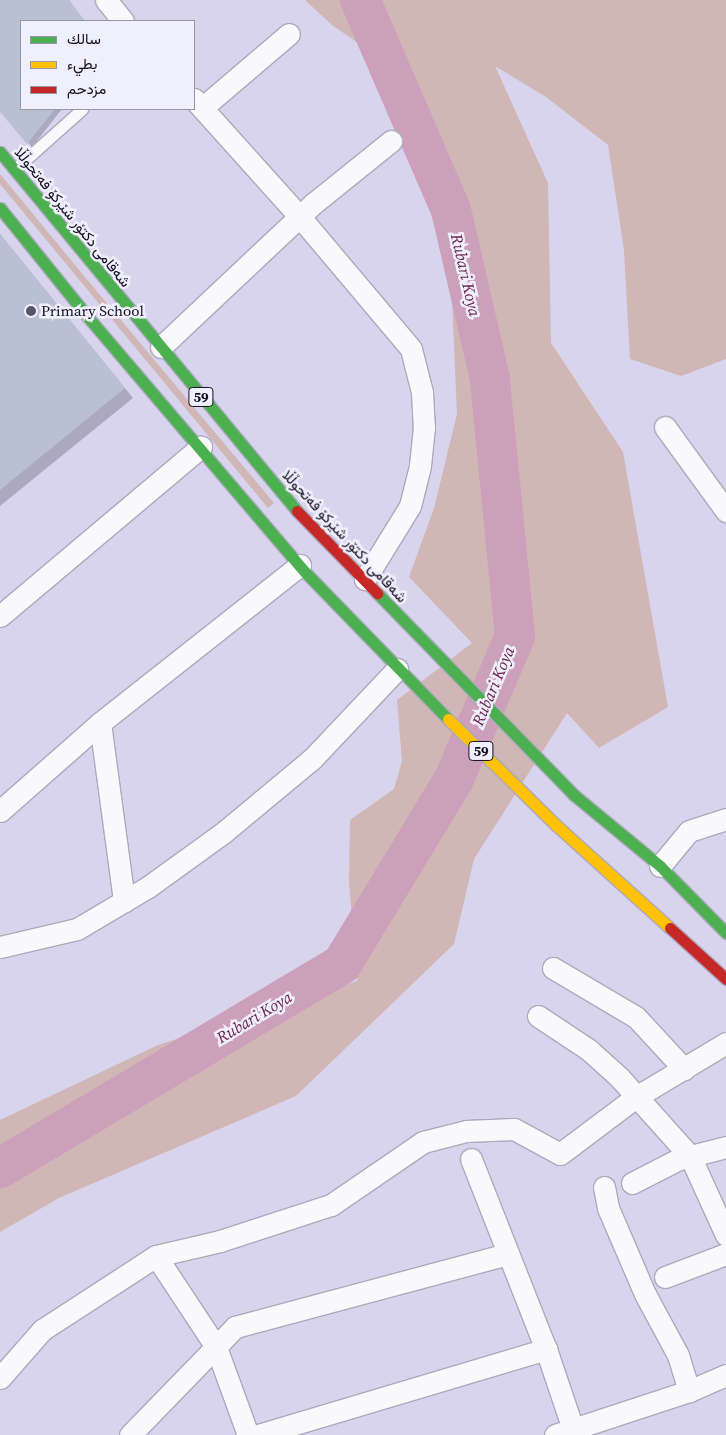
<!DOCTYPE html>
<html>
<head>
<meta charset="utf-8">
<style>
  body { margin:0 }
  #map { position:relative; width:726px; height:1435px; overflow:hidden; background:#d8d4ee; font-family:"Source Serif 4",Vazirmatn,serif }
  div>[style] { position:absolute }
  [style*='--x'] { left:calc(var(--x)*1px); top:calc(var(--y)*1px); width:calc(var(--w)*1px); rotate:calc(var(--a)*1deg) }
  .green>* { inset:0; background:#d0b6b4 }
  .shadow>* { inset:0; background:#0003 }
  .river>* { height:40px; margin:-20px; padding:0 20px; transform-origin:20px; border-radius:20px; background:#cca0bb }
  .building>* { inset:0; background:#b9c0d1 }
  .roads { filter:drop-shadow(1px 0 #aba9bc) drop-shadow(-1px 0 #aba9bc) drop-shadow(0 1px #aba9bc) drop-shadow(0 -1px #aba9bc) }
  .lane>* { height:11px; margin:-5.5px; padding:0 5.5px; transform-origin:5.5px; border-radius:5.5px; background:#f9f9fc }
  .street>* { height:21px; margin:-10.5px; padding:0 10.5px; transform-origin:10.5px; border-radius:10.5px; background:#f9f9fc }
  .fast>* { height:11px; margin:-5.5px; padding:0 5.5px; transform-origin:5.5px; border-radius:5.5px; background:#4caf50 }
  .slow>* { height:11px; margin:-5.5px; padding:0 5.5px; transform-origin:5.5px; border-radius:5.5px; background:#ffc107 }
  .jam>* { height:11px; margin:-5.5px; padding:0 5.5px; transform-origin:5.5px; border-radius:5.5px; background:#c62828 }
  .dots>* { width:14px; height:14px; translate:-50% -50%; box-sizing:border-box; border:2px solid #f0effd; border-radius:50% }
  span { translate:-50% -50%; white-space:nowrap; text-align:center; line-height:1.15; -webkit-text-stroke:5px #f0effd; paint-order:stroke }
  .shield-label span { padding:1px 4px; background:#f0effd; border:1px solid; border-radius:4px; -webkit-text-stroke-width:0 }
  .shield-label { font-size:14px; color:#131020; font-weight:700 }
  .street-label { font-size:15px; color:#131020 }
  .poi-label { font-size:15px; color:#131020 }
  .left { translate:0 -50%; text-align:left }
  .water-label { font-size:16px; color:#692046; font-style:italic }
  .legend { position:absolute; left:20px; top:20px; width:175px; height:90px; box-sizing:border-box; background:#f0effd; border:1px solid #9896a5; margin:0; padding:6px 9px; list-style:none; font-size:15px; color:#131020 }
  .legend li { display:flex; align-items:center; gap:10px; height:25px }
  .legend b { width:25px; border:1px solid #9896a5 }
</style>
</head>
<body>
<div id="map">
  <div class="green">
    <i style="clip-path:polygon(305px 0,726px 0,726px 359px,681px 376px,630px 359px,624px 250px,608px 145px,546px 97px,495px 66px,548px 183px,551px 343px,623px 452px,668px 707px,599px 748px,567px 713px,474px 859px,454px 944px,296px 1096px,59px 1198px,0 1232px,0 1120px,158px 1045px,357px 981px,349px 882px,350px 820px,394px 789px,402px 761px,397px 700px,472px 643px,409px 577px,434px 508px,457px 414px,449px 230px,368px 50px,332px 25px)"></i>
    <i style="clip-path:polygon(0 174px,85px 277px,274px 503px,268px 508px,0 184px)"></i>
  </div>
  <div class="shadow">
    <i style="clip-path:polygon(0 0,69px 0,84px 21px,21px 21px,21px 109px,62px 109px,32px 147px,0 111px)"></i>
    <i style="clip-path:polygon(0 234px,133px 398px,0 506px)"></i>
  </div>
  <div class="river">
    <i style="--x:0;--y:1168;--w:398;--a:-30.8"></i>
    <i style="--x:342;--y:964;--w:216;--a:-58.8"></i>
    <i style="--x:454;--y:779;--w:155;--a:-66.9"></i>
    <i style="--x:515;--y:636;--w:258;--a:-95.6"></i>
    <i style="--x:490;--y:379;--w:173;--a:-103"></i>
    <i style="--x:451;--y:210;--w:229;--a:-113.4"></i>
  </div>
  <div class="building">
    <i style="clip-path:polygon(0 0,69px 0,85px 21px,21px 21px,21px 109px,55px 109px,27px 144px,0 112px)"></i>
    <i style="clip-path:polygon(0 234px,125px 388px,0 490px)"></i>
  </div>
  <div class="roads">
    <div class="lane">
      <i style="--x:15;--y:169;--w:90;--a:-41.8"></i>
    </div>
    <div class="street">
      <i style="--x:106;--y:0;--w:27;--a:51"></i>
      <i style="--x:194;--y:99;--w:159;--a:48.1"></i>
      <i style="--x:300;--y:217;--w:172;--a:49.9"></i>
      <i style="--x:411;--y:349;--w:44;--a:75.7"></i>
      <i style="--x:422;--y:392;--w:35;--a:87"></i>
      <i style="--x:424;--y:427;--w:39;--a:96"></i>
      <i style="--x:420;--y:466;--w:41;--a:104"></i>
      <i style="--x:410;--y:506;--w:86;--a:121.7"></i>
      <i style="--x:202;--y:108;--w:114;--a:-40.4"></i>
      <i style="--x:161;--y:347;--w:210;--a:-43.3"></i>
      <i style="--x:314;--y:203;--w:99;--a:-38.8"></i>
      <i style="--x:665;--y:427;--w:104;--a:54"></i>
      <i style="--x:0;--y:616;--w:263;--a:-40.1"></i>
      <i style="--x:100;--y:723;--w:180;--a:82.3"></i>
      <i style="--x:0;--y:811;--w:133;--a:-41.3"></i>
      <i style="--x:100;--y:723;--w:255;--a:-38.3"></i>
      <i style="--x:660;--y:866;--w:45;--a:-50.4"></i>
      <i style="--x:689;--y:831;--w:39;--a:-18"></i>
      <i style="--x:0;--y:947;--w:79;--a:-13.2"></i>
      <i style="--x:77;--y:929;--w:82;--a:-30.6"></i>
      <i style="--x:148;--y:887;--w:94;--a:-35.9"></i>
      <i style="--x:224;--y:832;--w:114;--a:-39.7"></i>
      <i style="--x:312;--y:759;--w:124;--a:-46.6"></i>
      <i style="--x:553;--y:968;--w:96;--a:30.6"></i>
      <i style="--x:636;--y:1017;--w:71;--a:47.3"></i>
      <i style="--x:538;--y:1016;--w:61;--a:33.7"></i>
      <i style="--x:589;--y:1050;--w:40;--a:42"></i>
      <i style="--x:619;--y:1077;--w:106;--a:48.1"></i>
      <i style="--x:690;--y:1156;--w:87;--a:65.5"></i>
      <i style="--x:471;--y:1159;--w:204;--a:68.5"></i>
      <i style="--x:546;--y:1349;--w:91;--a:71.4"></i>
      <i style="--x:632;--y:1183;--w:53;--a:-27.1"></i>
      <i style="--x:679;--y:1159;--w:49;--a:-14.3"></i>
      <i style="--x:604;--y:1187;--w:21;--a:79"></i>
      <i style="--x:608;--y:1208;--w:94;--a:66.7"></i>
      <i style="--x:645;--y:1294;--w:69;--a:61.6"></i>
      <i style="--x:678;--y:1355;--w:38;--a:73"></i>
      <i style="--x:156;--y:1256;--w:109;--a:56.6"></i>
      <i style="--x:216;--y:1347;--w:94;--a:70"></i>
      <i style="--x:665;--y:1277;--w:65;--a:-20.7"></i>
      <i style="--x:0;--y:1378;--w:64;--a:-48.8"></i>
      <i style="--x:42;--y:1330;--w:136;--a:-33"></i>
      <i style="--x:156;--y:1256;--w:66;--a:-13.2"></i>
      <i style="--x:220;--y:1241;--w:117;--a:-18"></i>
      <i style="--x:331;--y:1205;--w:112;--a:-34.4"></i>
      <i style="--x:423;--y:1142;--w:44;--a:-14.3"></i>
      <i style="--x:466;--y:1131;--w:48;--a:-2.4"></i>
      <i style="--x:514;--y:1129;--w:52;--a:28.5"></i>
      <i style="--x:560;--y:1154;--w:95;--a:-36.9"></i>
      <i style="--x:636;--y:1097;--w:105;--a:-31"></i>
      <i style="--x:130;--y:1435;--w:151;--a:-45.8"></i>
      <i style="--x:235;--y:1327;--w:283;--a:-15"></i>
      <i style="--x:258;--y:1435;--w:301;--a:-16.6"></i>
      <i style="--x:555;--y:1435;--w:141;--a:-18.2"></i>
      <i style="--x:689;--y:1391;--w:40;--a:-23.4"></i>
    </div>
    <div class="fast">
      <i style="--x:0;--y:152;--w:466;--a:50.4"></i>
      <i style="--x:0;--y:208;--w:139;--a:51.1"></i>
      <i style="--x:87;--y:316;--w:336;--a:49.6"></i>
      <i style="--x:305;--y:572;--w:205;--a:45.8"></i>
      <i style="--x:377;--y:593;--w:282;--a:45.7"></i>
      <i style="--x:574;--y:795;--w:112;--a:39.5"></i>
      <i style="--x:660;--y:866;--w:94;--a:45.4"></i>
    </div>
    <div class="slow">
      <i style="--x:448;--y:719;--w:153;--a:44.5"></i>
      <i style="--x:557;--y:826;--w:152;--a:42.1"></i>
    </div>
    <div class="jam">
      <i style="--x:297;--y:511;--w:115;--a:45.7"></i>
      <i style="--x:670;--y:928;--w:76;--a:42.3"></i>
    </div>
  </div>
  <div class="dots">
    <i style="left:31px;top:311px;background:#585568"></i>
  </div>
  <div class="shield-label">
    <span style="left:201px;top:397px">59</span>
    <span style="left:481px;top:751px">59</span>
  </div>
  <div class="street-label">
    <span style="left:73px;top:217px;rotate:51deg">شەقامی دکتۆر شێرکۆ فەتحوڵڵا</span>
    <span style="left:345px;top:536px;rotate:47deg">شەقامی دکتۆر شێرکۆ فەتحوڵڵا</span>
  </div>
  <div class="poi-label">
    <span class="left" style="left:41px;top:311px">Primary School</span>
  </div>
  <div class="water-label">
    <span style="left:466px;top:275px;rotate:77deg">Rubari Koya</span>
    <span style="left:493px;top:686px;rotate:-67deg">Rubari Koya</span>
    <span style="left:254px;top:1017px;rotate:-31deg">Rubari Koya</span>
  </div>
  <ul class="legend">
  <li><b style="height:6px;background:#4caf50"></b>سالك</li>
  <li><b style="height:6px;background:#ffc107"></b>بطيء</li>
  <li><b style="height:6px;background:#c62828"></b>مزدحم</li>
  </ul>
</div>
</body>
</html>
